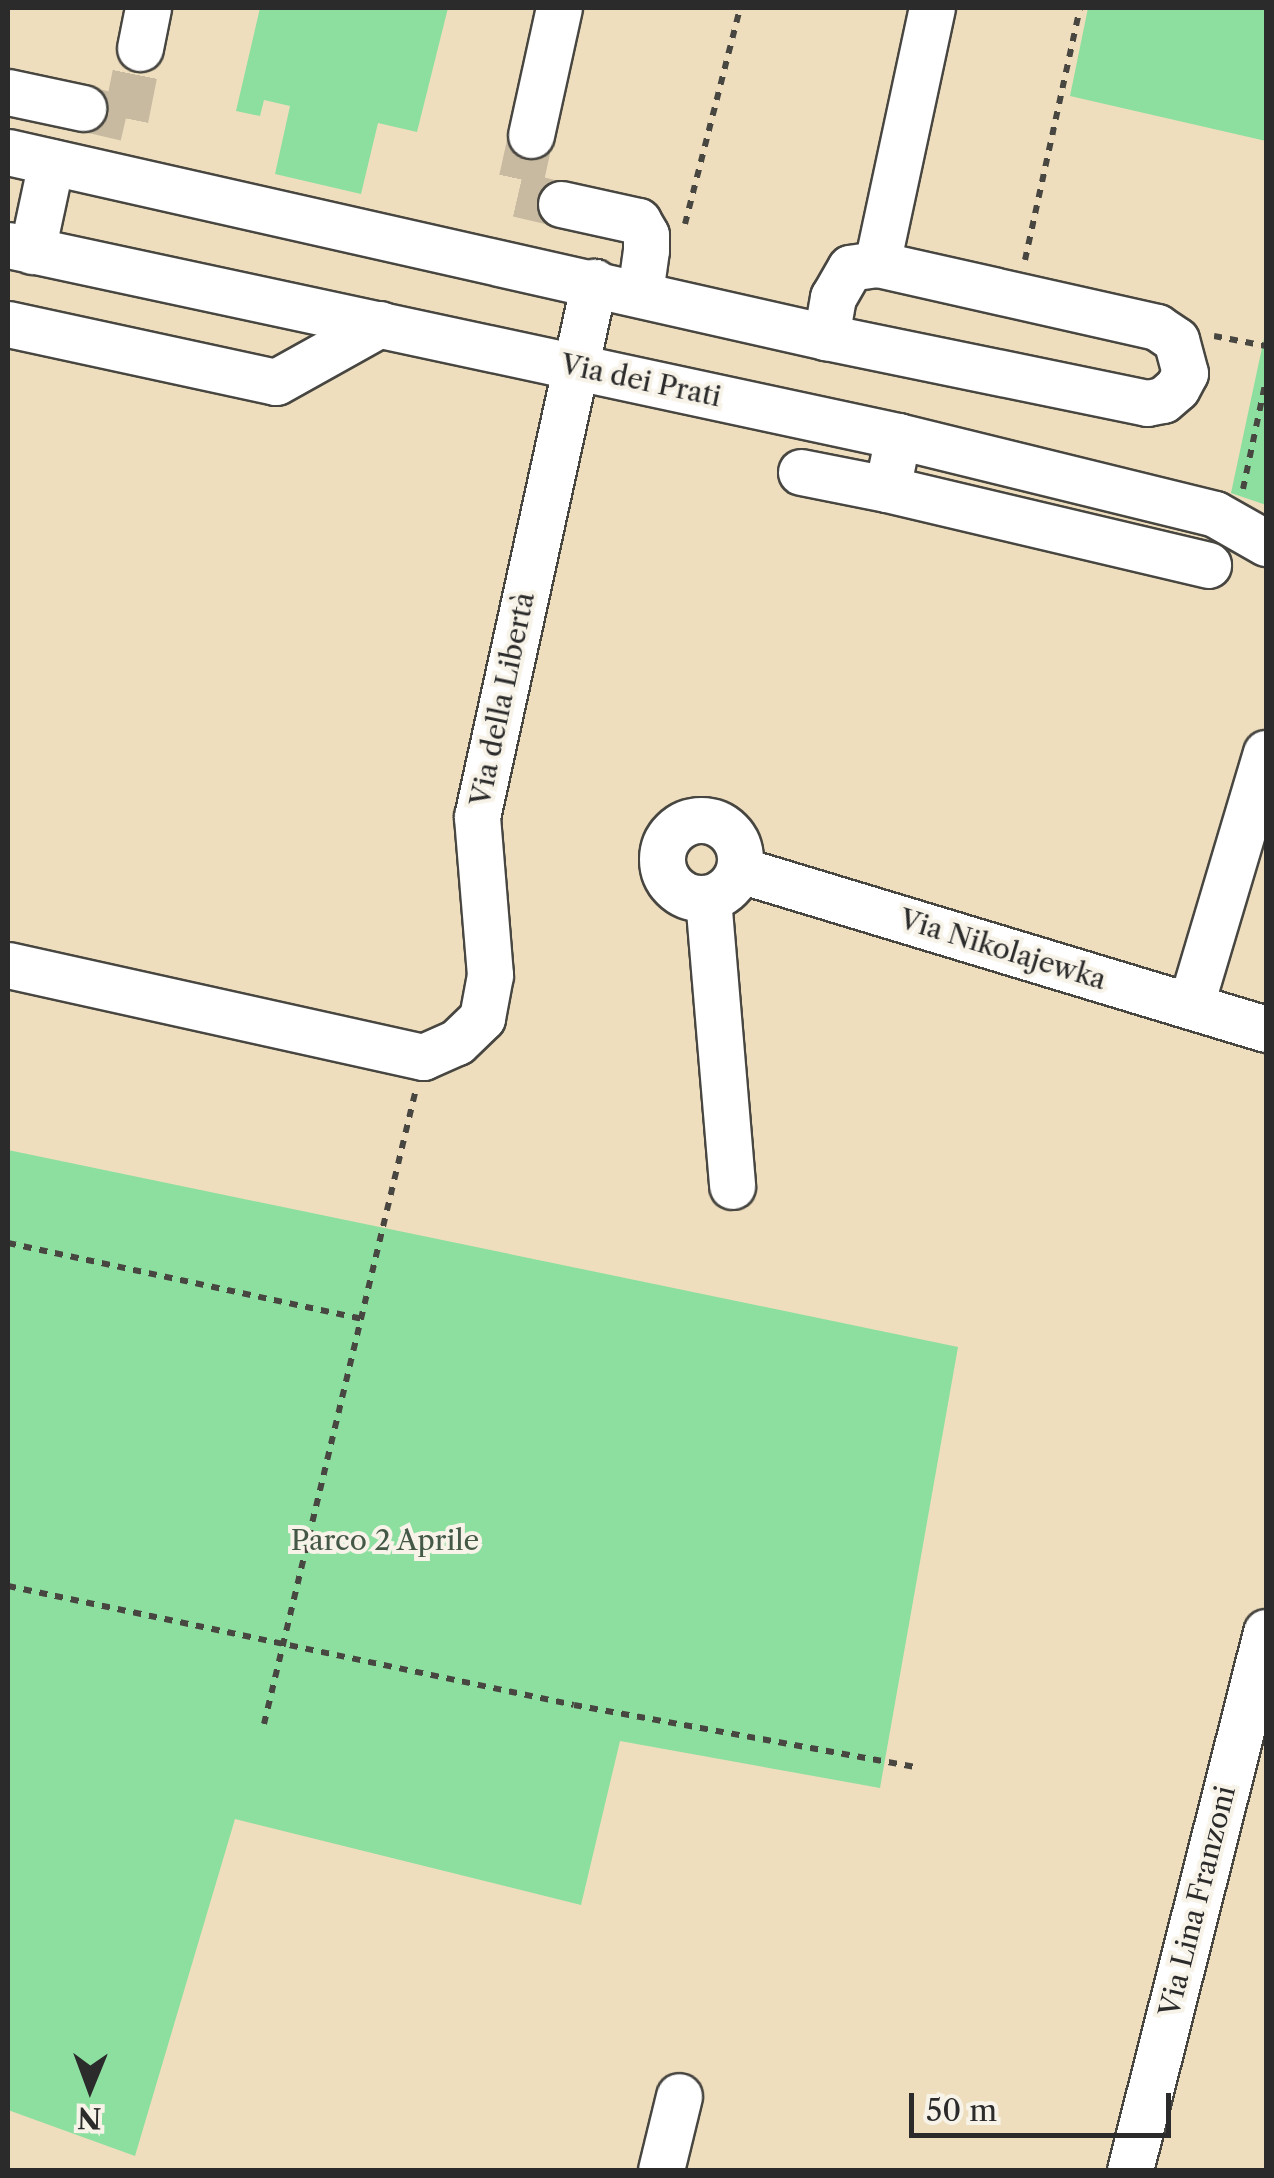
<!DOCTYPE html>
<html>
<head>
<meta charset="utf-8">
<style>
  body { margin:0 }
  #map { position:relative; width:1274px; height:2178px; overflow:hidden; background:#eedebd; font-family:"Libre Caslon Text",serif }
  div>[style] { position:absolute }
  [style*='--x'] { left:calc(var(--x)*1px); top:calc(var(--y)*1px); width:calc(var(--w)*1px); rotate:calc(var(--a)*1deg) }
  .green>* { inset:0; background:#8ddfa0 }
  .minor-tunnel>* { height:45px; margin-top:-22.5px; transform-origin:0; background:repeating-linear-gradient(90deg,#c7baa0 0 45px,transparent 0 67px) }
  .path>* { height:6px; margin-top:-3px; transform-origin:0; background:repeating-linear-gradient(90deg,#484641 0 8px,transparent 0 16px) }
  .roads { filter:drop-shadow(2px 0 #484641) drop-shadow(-2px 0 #484641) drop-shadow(0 2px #484641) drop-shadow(0 -2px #484641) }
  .minor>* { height:45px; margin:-22.5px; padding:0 22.5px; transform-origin:22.5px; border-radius:22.5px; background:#fff }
  .minor>.ring { margin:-22.5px; padding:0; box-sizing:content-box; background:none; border:45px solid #fff; border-radius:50% }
  span { translate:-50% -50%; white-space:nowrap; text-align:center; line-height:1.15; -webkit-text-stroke:8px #f7f3e8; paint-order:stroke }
  .street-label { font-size:28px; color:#2b2b2b }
  .park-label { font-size:28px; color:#445848 }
  .frame { position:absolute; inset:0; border:10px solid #2b2b2b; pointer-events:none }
  .north { position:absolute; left:40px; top:2038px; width:100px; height:100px; -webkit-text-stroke:8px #f7f3e8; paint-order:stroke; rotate:181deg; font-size:28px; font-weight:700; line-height:40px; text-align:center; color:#2b2b2b }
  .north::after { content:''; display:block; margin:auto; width:35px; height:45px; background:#2b2b2b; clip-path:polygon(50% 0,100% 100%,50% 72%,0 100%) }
  .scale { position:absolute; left:909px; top:2093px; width:262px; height:45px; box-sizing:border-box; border:5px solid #2b2b2b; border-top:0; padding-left:12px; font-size:30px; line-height:35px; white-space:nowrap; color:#2b2b2b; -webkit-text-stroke:8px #f7f3e8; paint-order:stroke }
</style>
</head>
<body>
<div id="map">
  <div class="green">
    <i style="clip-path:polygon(260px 8px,448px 8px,417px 132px,378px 123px,361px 194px,275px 174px,290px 106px,264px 100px,260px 116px,236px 111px)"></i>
    <i style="clip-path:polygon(1088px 8px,1266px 8px,1266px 141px,1070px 96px)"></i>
    <i style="clip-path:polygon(1266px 329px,1266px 505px,1231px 493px)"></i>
    <i style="clip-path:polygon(8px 1150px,958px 1347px,880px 1788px,620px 1741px,581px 1905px,235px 1819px,135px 2156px,8px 2110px)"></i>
  </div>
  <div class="minor-tunnel">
    <i style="--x:83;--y:108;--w:44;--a:13.1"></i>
    <i style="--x:126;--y:118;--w:71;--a:-78.7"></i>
    <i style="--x:531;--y:135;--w:60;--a:102.4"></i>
    <i style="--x:518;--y:194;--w:44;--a:13.1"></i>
  </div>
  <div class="path">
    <i style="--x:685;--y:224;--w:223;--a:-75.7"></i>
    <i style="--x:1025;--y:260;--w:258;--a:-77.7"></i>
    <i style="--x:1214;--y:336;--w:53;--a:10.9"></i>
    <i style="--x:1243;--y:489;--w:111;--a:-78.1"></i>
    <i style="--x:8;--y:1243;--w:364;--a:12.1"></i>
    <i style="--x:8;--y:1586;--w:578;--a:11.87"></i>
    <i style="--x:574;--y:1705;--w:351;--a:10.3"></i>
    <i style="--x:264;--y:1724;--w:649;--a:-76.54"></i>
  </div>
  <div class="roads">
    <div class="minor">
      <i style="--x:140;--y:48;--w:41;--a:-78.7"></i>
      <i style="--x:8;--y:92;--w:77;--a:12"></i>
      <i style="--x:531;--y:135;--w:130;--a:-77.6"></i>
      <i style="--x:8;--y:152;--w:839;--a:12.74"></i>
      <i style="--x:826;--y:337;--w:328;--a:11.6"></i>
      <i style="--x:1147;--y:403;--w:16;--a:-11"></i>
      <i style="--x:1163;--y:400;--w:18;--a:-41"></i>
      <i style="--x:1177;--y:388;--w:17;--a:-62"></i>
      <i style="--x:1185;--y:373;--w:34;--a:-105"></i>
      <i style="--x:1176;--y:340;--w:23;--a:-146"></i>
      <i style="--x:1157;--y:327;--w:287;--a:-167.3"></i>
      <i style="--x:877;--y:264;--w:27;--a:172"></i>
      <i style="--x:850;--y:268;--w:34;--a:120"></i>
      <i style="--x:833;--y:297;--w:41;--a:99.9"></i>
      <i style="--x:561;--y:204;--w:79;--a:12.4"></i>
      <i style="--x:638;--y:221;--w:16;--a:60"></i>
      <i style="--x:646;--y:235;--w:15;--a:90"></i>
      <i style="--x:646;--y:250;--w:43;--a:97.9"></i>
      <i style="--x:8;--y:245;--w:910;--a:12.11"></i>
      <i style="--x:898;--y:436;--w:326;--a:13.8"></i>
      <i style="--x:1215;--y:514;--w:59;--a:29.6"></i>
      <i style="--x:32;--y:251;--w:91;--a:-77.9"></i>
      <i style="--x:877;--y:264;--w:262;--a:-77.9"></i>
      <i style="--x:8;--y:324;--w:274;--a:12.2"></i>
      <i style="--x:276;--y:382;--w:119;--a:-29.1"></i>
      <i style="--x:898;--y:436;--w:54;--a:101.7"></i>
      <i style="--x:887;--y:489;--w:330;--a:13.3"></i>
      <i style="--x:801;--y:472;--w:88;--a:11.2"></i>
      <i class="ring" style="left:662px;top:820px;width:33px;height:33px"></i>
      <i style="--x:740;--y:870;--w:550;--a:16.82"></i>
      <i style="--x:708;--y:898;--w:289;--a:85.2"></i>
      <i style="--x:8;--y:965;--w:425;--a:12.5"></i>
      <i style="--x:423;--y:1057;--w:37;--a:-24"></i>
      <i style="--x:457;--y:1042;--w:35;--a:-44"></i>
      <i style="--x:482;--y:1018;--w:44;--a:-79.5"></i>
      <i style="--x:490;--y:975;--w:159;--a:-94.7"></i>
      <i style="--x:477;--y:817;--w:548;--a:-77.66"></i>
      <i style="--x:1191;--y:1004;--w:262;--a:-73.4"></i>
      <i style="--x:661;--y:2170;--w:76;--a:-76.3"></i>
      <i style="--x:1130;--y:2170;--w:555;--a:-75.81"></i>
    </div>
  </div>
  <div class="street-label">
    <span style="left:641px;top:380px;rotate:12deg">Via dei Prati</span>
    <span style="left:502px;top:699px;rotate:-78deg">Via della Libertà</span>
    <span style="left:1003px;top:949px;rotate:17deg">Via Nikolajewka</span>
    <span style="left:1197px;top:1901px;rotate:-76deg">Via Lina Franzoni</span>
  </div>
  <div class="park-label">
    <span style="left:385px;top:1540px">Parco 2 Aprile</span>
  </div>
  <div class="frame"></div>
  <div class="north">N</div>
  <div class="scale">50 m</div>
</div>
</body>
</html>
